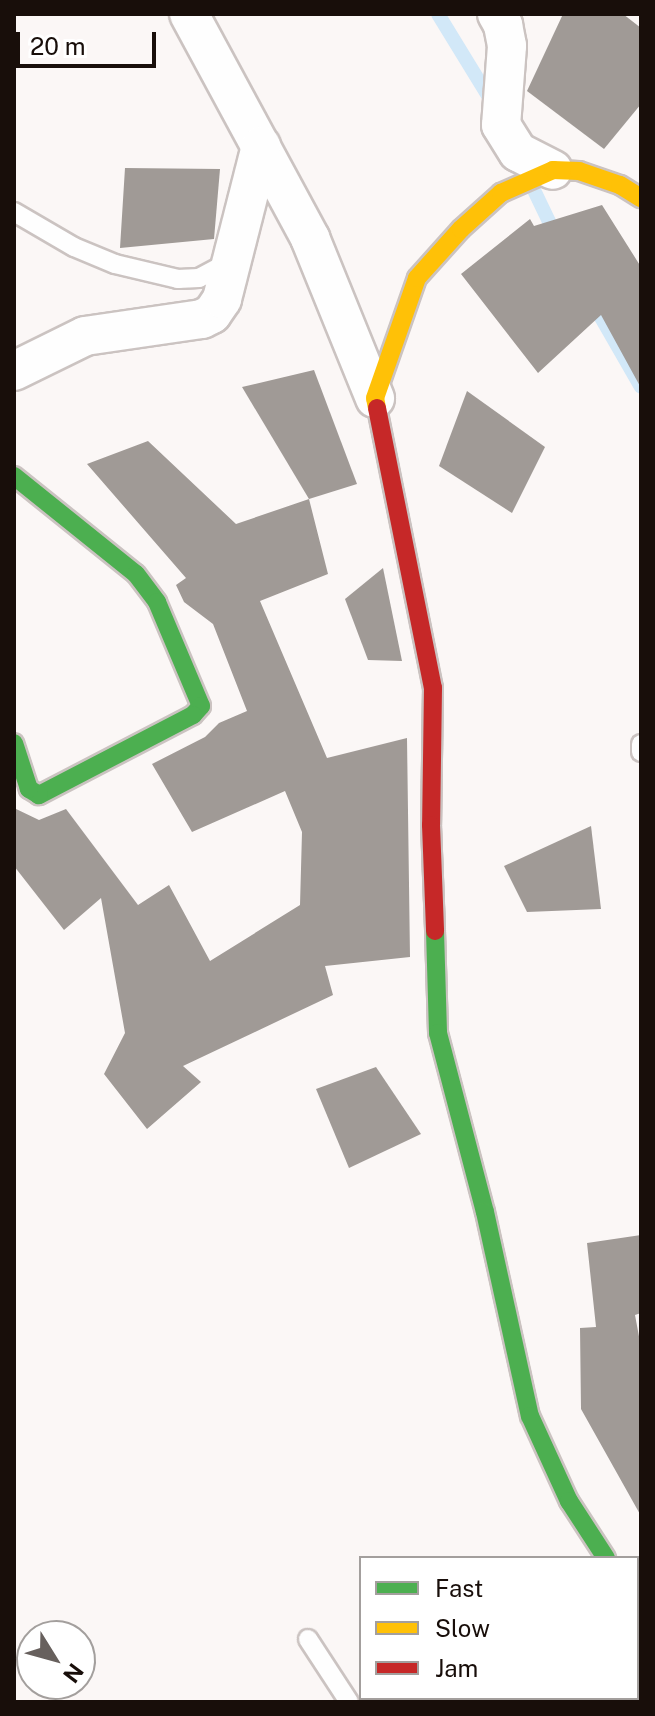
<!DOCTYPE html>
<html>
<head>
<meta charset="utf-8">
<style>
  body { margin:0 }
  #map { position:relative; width:655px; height:1716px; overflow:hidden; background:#fbf7f6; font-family:"Public Sans",sans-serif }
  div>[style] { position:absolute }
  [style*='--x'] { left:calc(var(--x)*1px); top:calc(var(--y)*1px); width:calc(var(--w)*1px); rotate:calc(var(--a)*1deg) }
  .stream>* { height:14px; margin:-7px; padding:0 7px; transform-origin:7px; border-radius:7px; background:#d2e8f8 }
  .building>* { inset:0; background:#a09a96 }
  .roads { filter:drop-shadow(2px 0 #cbc3c1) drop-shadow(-2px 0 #cbc3c1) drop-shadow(0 2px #cbc3c1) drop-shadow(0 -2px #cbc3c1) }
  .lane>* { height:18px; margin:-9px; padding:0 9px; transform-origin:9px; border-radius:9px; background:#fefefe }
  .street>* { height:38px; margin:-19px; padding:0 19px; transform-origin:19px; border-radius:19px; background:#fefefe }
  .fast>* { height:18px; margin:-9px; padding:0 9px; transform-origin:9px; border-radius:9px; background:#4caf50 }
  .slow>* { height:18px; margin:-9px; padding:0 9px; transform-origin:9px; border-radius:9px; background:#ffc107 }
  .jam>* { height:18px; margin:-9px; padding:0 9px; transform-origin:9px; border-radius:9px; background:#c62828 }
  span { translate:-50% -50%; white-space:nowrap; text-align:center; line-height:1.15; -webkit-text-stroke:8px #fff; paint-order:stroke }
  .frame { position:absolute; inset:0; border:16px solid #180e0a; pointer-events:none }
  .legend { position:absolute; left:359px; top:1556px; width:280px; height:144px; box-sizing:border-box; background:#fff; border:2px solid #a39f9d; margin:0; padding:10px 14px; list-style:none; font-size:24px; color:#180e0a }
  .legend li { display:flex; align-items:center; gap:16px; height:40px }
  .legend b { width:40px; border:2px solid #a39f9d }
  .north { position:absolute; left:16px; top:1620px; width:80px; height:80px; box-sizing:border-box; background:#fff; border:2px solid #a39f9d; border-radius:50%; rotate:127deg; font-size:22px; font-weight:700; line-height:32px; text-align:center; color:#180e0a }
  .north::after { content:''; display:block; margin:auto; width:28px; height:36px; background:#67605d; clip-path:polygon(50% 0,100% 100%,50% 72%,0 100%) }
  .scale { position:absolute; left:16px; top:32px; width:140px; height:36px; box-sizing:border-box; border:4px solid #180e0a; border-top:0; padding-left:10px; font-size:24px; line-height:28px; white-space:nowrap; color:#180e0a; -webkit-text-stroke:6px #fff; paint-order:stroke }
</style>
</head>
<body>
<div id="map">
  <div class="stream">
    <i style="--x:438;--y:14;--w:103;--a:58.5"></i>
    <i style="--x:532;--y:186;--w:55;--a:64.4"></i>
    <i style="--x:591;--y:300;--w:100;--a:60.1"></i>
  </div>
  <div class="building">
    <i style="clip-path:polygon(563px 14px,623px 14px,641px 28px,641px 104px,604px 149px,527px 91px)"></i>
    <i style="clip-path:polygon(125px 168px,220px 169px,214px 239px,120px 248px)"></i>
    <i style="clip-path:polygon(602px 205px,641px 267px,641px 388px,601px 315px,538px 373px,461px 274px,530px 219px,534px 226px)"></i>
    <i style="clip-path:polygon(314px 370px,357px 484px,309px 499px,242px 387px)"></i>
    <i style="clip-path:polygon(467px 391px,545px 447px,512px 513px,439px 466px)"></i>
    <i style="clip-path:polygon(148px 441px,236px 524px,309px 499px,328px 574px,260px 601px,327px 758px,407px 738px,410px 957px,325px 966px,333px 995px,183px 1066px,201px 1082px,147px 1129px,104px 1074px,125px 1033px,101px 898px,64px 930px,14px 866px,14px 808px,39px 820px,66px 809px,138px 905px,169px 885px,210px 961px,300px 905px,302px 832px,285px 791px,192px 832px,152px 764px,205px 737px,219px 723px,247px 711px,213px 624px,184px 602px,176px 585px,186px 578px,87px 464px)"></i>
    <i style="clip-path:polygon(383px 568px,402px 661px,368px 660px,345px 599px)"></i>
    <i style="clip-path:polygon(591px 826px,601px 909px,527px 912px,504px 866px)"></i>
    <i style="clip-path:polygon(376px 1067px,421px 1134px,349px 1168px,316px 1089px)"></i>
    <i style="clip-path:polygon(641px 1235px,641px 1313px,635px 1315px,641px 1347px,641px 1516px,581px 1409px,580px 1328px,596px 1327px,587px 1243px)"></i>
  </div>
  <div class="roads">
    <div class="lane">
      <i style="--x:14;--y:212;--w:69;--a:30.3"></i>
      <i style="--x:74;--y:247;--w:44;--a:22.5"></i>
      <i style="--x:115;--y:264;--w:65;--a:13.4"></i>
      <i style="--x:178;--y:279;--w:21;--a:-3"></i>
      <i style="--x:199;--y:278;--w:34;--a:-28"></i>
      <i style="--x:641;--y:744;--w:8;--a:90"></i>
      <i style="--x:308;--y:1639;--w:75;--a:56.9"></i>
    </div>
    <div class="street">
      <i style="--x:189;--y:14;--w:255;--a:61.6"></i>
      <i style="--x:310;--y:238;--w:173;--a:67.9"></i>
      <i style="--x:497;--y:14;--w:13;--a:61"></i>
      <i style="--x:503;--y:25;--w:21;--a:79"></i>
      <i style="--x:507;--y:46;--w:79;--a:94.3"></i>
      <i style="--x:501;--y:125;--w:32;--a:58"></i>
      <i style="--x:518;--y:152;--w:39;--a:27"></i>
      <i style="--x:14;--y:371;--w:79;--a:-26.2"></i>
      <i style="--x:85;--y:336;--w:118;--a:-8.3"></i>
      <i style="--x:202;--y:319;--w:11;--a:-27"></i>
      <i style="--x:212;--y:314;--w:18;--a:-56"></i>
      <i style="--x:222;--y:299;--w:158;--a:-75.7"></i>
      <i style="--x:637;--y:1620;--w:14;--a:73"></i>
      <i style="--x:640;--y:1702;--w:2;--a:-63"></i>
    </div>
    <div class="fast">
      <i style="--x:14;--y:476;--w:156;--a:38.8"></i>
      <i style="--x:136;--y:574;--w:35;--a:53"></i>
      <i style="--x:157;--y:602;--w:113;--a:67.1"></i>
      <i style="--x:201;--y:706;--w:12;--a:132"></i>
      <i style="--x:193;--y:715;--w:174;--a:152.5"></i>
      <i style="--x:39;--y:795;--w:12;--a:-149"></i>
      <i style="--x:29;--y:789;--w:48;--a:-108.1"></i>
      <i style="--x:435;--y:931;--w:102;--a:88.3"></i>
      <i style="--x:438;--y:1033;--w:185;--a:75.3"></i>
      <i style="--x:485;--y:1212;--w:209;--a:77.6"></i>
      <i style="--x:530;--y:1416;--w:94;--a:65.4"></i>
      <i style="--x:569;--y:1501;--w:68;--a:57"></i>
    </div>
    <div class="slow">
      <i style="--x:377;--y:408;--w:10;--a:-101"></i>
      <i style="--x:375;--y:398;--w:127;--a:-70.7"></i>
      <i style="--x:417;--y:278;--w:66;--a:-48.1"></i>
      <i style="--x:461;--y:229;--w:54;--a:-42"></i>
      <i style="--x:501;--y:193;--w:57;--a:-23.9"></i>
      <i style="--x:553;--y:170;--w:26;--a:2"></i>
      <i style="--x:579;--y:171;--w:43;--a:18.9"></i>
      <i style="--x:620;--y:185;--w:25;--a:32"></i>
    </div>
    <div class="jam">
      <i style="--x:377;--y:408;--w:286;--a:78.7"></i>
      <i style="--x:433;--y:688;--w:137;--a:90.8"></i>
      <i style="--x:431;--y:825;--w:106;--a:87.8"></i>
    </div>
  </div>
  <div class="frame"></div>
  <ul class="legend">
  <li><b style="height:10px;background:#4caf50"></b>Fast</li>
  <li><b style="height:10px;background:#ffc107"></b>Slow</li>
  <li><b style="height:10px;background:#c62828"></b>Jam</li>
  </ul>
  <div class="north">N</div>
  <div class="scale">20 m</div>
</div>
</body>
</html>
